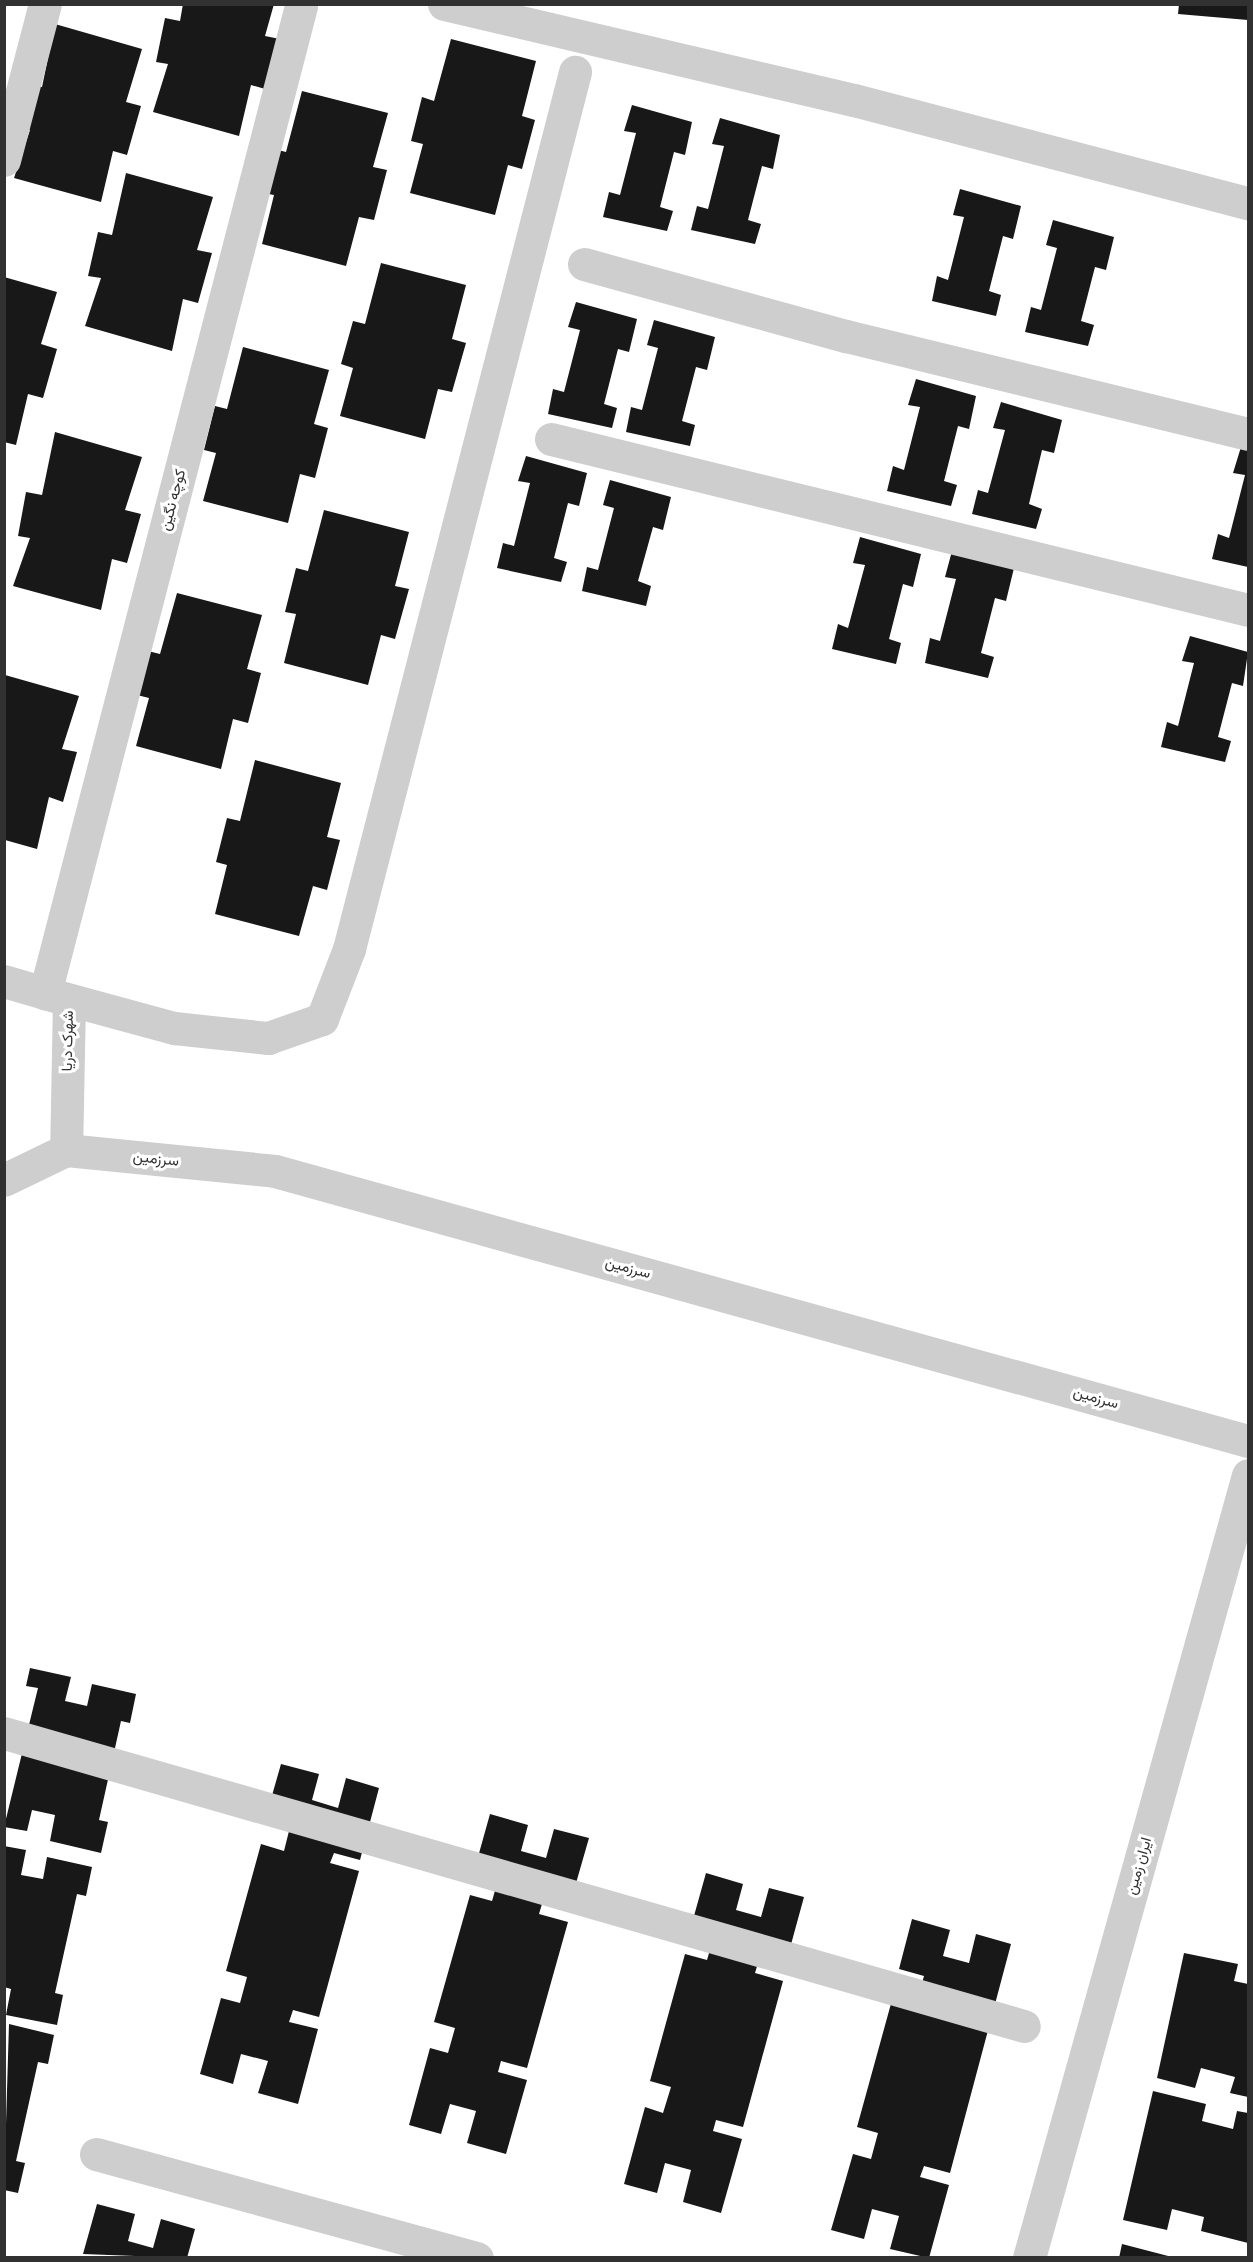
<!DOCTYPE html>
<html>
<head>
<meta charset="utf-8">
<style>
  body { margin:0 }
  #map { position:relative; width:1253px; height:2262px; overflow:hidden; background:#fff; font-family:"Source Sans 3",Vazirmatn,sans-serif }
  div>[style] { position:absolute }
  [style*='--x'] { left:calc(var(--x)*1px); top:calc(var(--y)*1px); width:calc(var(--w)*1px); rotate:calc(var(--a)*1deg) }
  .building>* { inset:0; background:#181818 }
  .street>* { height:33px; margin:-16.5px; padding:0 16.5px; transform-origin:16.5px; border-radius:16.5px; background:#cecece }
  span { translate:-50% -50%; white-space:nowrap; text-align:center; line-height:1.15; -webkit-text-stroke:6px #fff; paint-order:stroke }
  .street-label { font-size:15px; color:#313131 }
  .frame { position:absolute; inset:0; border:6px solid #313131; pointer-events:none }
</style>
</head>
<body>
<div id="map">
  <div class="building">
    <i style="clip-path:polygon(183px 4px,274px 4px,265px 36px,280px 39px,265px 89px,251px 85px,239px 136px,153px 112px,168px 64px,156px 62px,165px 18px,180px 21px)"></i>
    <i style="clip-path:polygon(1179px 4px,1248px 4px,1248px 20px,1178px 14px)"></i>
    <i style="clip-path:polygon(55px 24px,142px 49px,126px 102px,141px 106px,127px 155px,113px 151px,101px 202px,14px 178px,30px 130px,18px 128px,27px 84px,42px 87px)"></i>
    <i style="clip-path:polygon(451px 39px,536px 61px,522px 116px,535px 120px,522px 169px,508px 165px,495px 215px,410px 193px,423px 144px,411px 141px,422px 97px,434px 101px)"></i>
    <i style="clip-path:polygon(302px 91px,388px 113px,373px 167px,387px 170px,374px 220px,359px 217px,346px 266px,262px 244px,274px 195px,263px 193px,274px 149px,286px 152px)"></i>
    <i style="clip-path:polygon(632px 105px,692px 122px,685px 155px,674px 152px,660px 207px,673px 211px,667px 231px,603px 217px,609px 192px,620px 195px,636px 133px,624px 131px)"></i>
    <i style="clip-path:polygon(720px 118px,780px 135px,773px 169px,762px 166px,748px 220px,761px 224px,755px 244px,691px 230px,697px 206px,708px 209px,724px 146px,712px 144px)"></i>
    <i style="clip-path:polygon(126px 173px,213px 197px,197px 250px,212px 253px,198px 303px,183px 299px,172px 351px,85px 326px,101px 278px,88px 276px,98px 232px,112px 235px)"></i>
    <i style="clip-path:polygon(960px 189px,1021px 206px,1013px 239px,1003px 236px,989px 291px,1001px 295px,996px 316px,932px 301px,937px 276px,948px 280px,964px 217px,953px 215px)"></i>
    <i style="clip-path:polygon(1053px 220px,1114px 237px,1106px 270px,1095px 267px,1081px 321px,1094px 325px,1088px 346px,1025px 332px,1031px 307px,1041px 310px,1057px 248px,1046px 245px)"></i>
    <i style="clip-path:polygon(381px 263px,466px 285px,452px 339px,466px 343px,452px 392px,438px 389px,425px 439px,340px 416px,353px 368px,341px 364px,353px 321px,365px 324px)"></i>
    <i style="clip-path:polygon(4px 277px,57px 292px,41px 344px,57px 349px,43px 398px,28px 394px,16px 445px,4px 442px)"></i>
    <i style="clip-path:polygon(576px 302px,637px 319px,629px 352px,618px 349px,604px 404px,617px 408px,612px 428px,548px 414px,553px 389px,564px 392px,580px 330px,568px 327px)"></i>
    <i style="clip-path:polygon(654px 320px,715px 337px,707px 370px,696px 367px,682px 421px,695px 425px,690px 446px,626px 432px,631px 407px,642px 410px,658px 348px,647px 345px)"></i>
    <i style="clip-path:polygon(243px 347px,329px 370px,314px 424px,328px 428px,315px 478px,300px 474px,288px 523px,203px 501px,216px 453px,204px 450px,215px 406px,227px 409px)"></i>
    <i style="clip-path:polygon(916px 379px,976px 396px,969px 429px,958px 426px,944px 481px,957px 485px,951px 506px,887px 491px,893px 466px,904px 470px,920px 407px,908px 405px)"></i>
    <i style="clip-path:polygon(1001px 402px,1062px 420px,1054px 453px,1042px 450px,1029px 504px,1042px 509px,1036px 529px,972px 514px,978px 490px,988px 493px,1005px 430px,993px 428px)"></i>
    <i style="clip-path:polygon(55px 432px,142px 457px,125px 510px,141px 514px,127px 563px,112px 559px,101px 610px,13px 586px,30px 538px,18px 536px,26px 492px,42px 495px)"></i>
    <i style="clip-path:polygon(1241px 447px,1248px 449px,1248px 567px,1212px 559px,1218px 534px,1229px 538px,1245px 475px,1233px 473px)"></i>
    <i style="clip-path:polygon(526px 456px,587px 473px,579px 506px,568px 503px,554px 558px,567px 562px,561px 582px,497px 568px,503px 543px,514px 546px,530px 483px,518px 481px)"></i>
    <i style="clip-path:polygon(610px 480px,671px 497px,663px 530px,653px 527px,638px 581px,651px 586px,646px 606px,582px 591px,587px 567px,598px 570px,614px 508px,603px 505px)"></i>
    <i style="clip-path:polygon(324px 510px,409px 532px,395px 586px,409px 589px,395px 639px,381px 635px,368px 685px,284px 663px,296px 614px,285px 612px,296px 568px,308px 571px)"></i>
    <i style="clip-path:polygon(860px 537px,921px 554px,913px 587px,903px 584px,889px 639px,901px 643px,896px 664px,832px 649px,838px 624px,848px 628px,865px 565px,853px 563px)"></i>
    <i style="clip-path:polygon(952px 551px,1014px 568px,1006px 601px,995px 598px,981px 653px,994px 657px,988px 678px,925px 663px,930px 638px,940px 641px,956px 579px,945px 577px)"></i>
    <i style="clip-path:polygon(177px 593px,262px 615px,247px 669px,261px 673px,248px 723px,233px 719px,221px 769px,136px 746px,149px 698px,137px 695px,148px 651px,160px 654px)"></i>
    <i style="clip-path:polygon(1190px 636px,1248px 652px,1243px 686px,1232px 683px,1218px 737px,1231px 741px,1225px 762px,1161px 747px,1167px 722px,1178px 726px,1194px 663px,1182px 661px)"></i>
    <i style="clip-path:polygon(5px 675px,79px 696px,62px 749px,77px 752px,63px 802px,49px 797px,37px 849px,5px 840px)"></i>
    <i style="clip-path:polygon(255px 760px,341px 783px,327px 837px,340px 840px,327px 890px,313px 886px,299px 936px,215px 914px,227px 865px,216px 862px,227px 818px,240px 821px)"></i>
    <i style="clip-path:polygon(30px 1668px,71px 1677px,65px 1701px,87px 1706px,92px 1684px,136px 1694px,130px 1723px,121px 1721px,99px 1820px,108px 1822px,101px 1853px,50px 1841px,55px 1815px,32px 1810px,27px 1831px,4px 1827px,38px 1688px,26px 1686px)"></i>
    <i style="clip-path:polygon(281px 1764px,319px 1774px,312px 1800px,338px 1808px,346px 1778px,379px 1788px,360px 1860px,334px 1853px,330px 1863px,359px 1871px,319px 2017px,293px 2010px,289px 2022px,318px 2029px,298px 2104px,258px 2093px,268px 2061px,241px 2054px,233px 2084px,200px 2074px,221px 1998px,240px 2003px,247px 1977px,226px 1971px,261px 1844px,284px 1851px,292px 1819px,267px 1813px)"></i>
    <i style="clip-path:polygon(490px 1814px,528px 1825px,521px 1851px,546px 1858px,554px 1829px,589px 1838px,568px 1911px,542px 1904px,539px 1914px,568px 1922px,527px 2068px,501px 2061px,498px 2072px,527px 2080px,506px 2154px,467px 2143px,476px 2111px,450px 2104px,441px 2134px,409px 2125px,430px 2048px,448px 2053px,455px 2028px,434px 2022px,470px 1895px,492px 1901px,501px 1870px,476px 1864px)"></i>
    <i style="clip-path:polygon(4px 1846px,26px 1850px,21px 1875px,43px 1879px,47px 1857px,92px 1867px,86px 1896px,77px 1894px,55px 1993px,63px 1995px,57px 2025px,6px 2015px,11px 1989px,4px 1987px)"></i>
    <i style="clip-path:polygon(706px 1873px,743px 1884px,736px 1910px,761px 1917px,769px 1888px,804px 1897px,784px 1970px,758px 1963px,755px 1973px,783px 1981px,743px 2127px,716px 2120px,713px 2131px,742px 2139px,721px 2213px,683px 2202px,691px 2170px,665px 2163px,657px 2193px,624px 2184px,645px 2107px,663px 2113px,671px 2087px,650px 2081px,685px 1954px,707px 1960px,716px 1929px,692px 1923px)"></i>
    <i style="clip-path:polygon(912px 1919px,950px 1930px,943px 1956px,969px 1963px,976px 1934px,1011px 1944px,950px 2173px,924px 2166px,920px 2177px,949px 2185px,929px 2258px,890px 2249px,899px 2216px,872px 2209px,864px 2239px,831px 2230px,853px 2154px,871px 2159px,878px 2133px,857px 2127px,892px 2000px,915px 2007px,924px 1976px,899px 1969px)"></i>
    <i style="clip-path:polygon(1184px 1953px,1238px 1964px,1234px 1981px,1248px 1984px,1248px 2097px,1230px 2093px,1235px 2077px,1201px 2068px,1195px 2088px,1157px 2078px)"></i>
    <i style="clip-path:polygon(9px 2024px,54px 2035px,48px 2064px,38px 2062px,16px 2161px,25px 2163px,18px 2193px,4px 2190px)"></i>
    <i style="clip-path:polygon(1153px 2091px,1206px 2104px,1202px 2121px,1233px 2129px,1237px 2111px,1248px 2113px,1248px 2243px,1201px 2231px,1204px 2217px,1172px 2209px,1167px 2230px,1123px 2220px)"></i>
    <i style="clip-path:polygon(97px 2204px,135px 2214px,128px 2241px,153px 2248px,161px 2219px,195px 2229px,187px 2258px,83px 2254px)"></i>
    <i style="clip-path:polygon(1122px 2244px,1172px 2257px,1172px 2258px,1119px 2258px)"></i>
  </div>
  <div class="street">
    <i style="--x:444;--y:4;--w:421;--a:13.2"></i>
    <i style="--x:854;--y:100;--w:407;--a:14.7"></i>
    <i style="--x:301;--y:6;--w:1020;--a:104.54"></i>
    <i style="--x:45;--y:993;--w:134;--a:15.2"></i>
    <i style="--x:174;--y:1028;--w:95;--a:6.1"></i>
    <i style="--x:268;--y:1038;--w:57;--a:-19.4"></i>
    <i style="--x:322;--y:1019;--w:75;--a:-68.9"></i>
    <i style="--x:349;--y:949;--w:906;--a:-75.55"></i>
    <i style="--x:4;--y:160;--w:161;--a:-75.3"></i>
    <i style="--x:584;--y:264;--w:272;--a:15.4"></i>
    <i style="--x:846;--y:336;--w:414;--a:13.7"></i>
    <i style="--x:551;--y:439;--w:718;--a:13.78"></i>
    <i style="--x:4;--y:981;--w:68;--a:16.3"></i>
    <i style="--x:69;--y:1000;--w:150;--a:91.1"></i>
    <i style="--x:4;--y:1180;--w:69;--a:-25.8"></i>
    <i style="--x:66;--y:1150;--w:210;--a:5.7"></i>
    <i style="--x:275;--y:1171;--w:1010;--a:15.51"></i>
    <i style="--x:4;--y:1733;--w:1061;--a:16.03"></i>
    <i style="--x:96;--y:2154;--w:395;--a:15.3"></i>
    <i style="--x:1029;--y:2258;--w:813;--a:-74.37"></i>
  </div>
  <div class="street-label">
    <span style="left:173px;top:500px;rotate:-75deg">کوچه نگین</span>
    <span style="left:68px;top:1041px;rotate:-89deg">شهرک دریا</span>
    <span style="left:156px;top:1159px;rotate:6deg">سرزمین</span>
    <span style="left:628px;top:1268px;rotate:15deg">سرزمین</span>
    <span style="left:1096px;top:1398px;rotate:16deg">سرزمین</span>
    <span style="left:1139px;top:1866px;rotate:-74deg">ایران زمین</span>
  </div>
  <div class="frame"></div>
</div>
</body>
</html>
